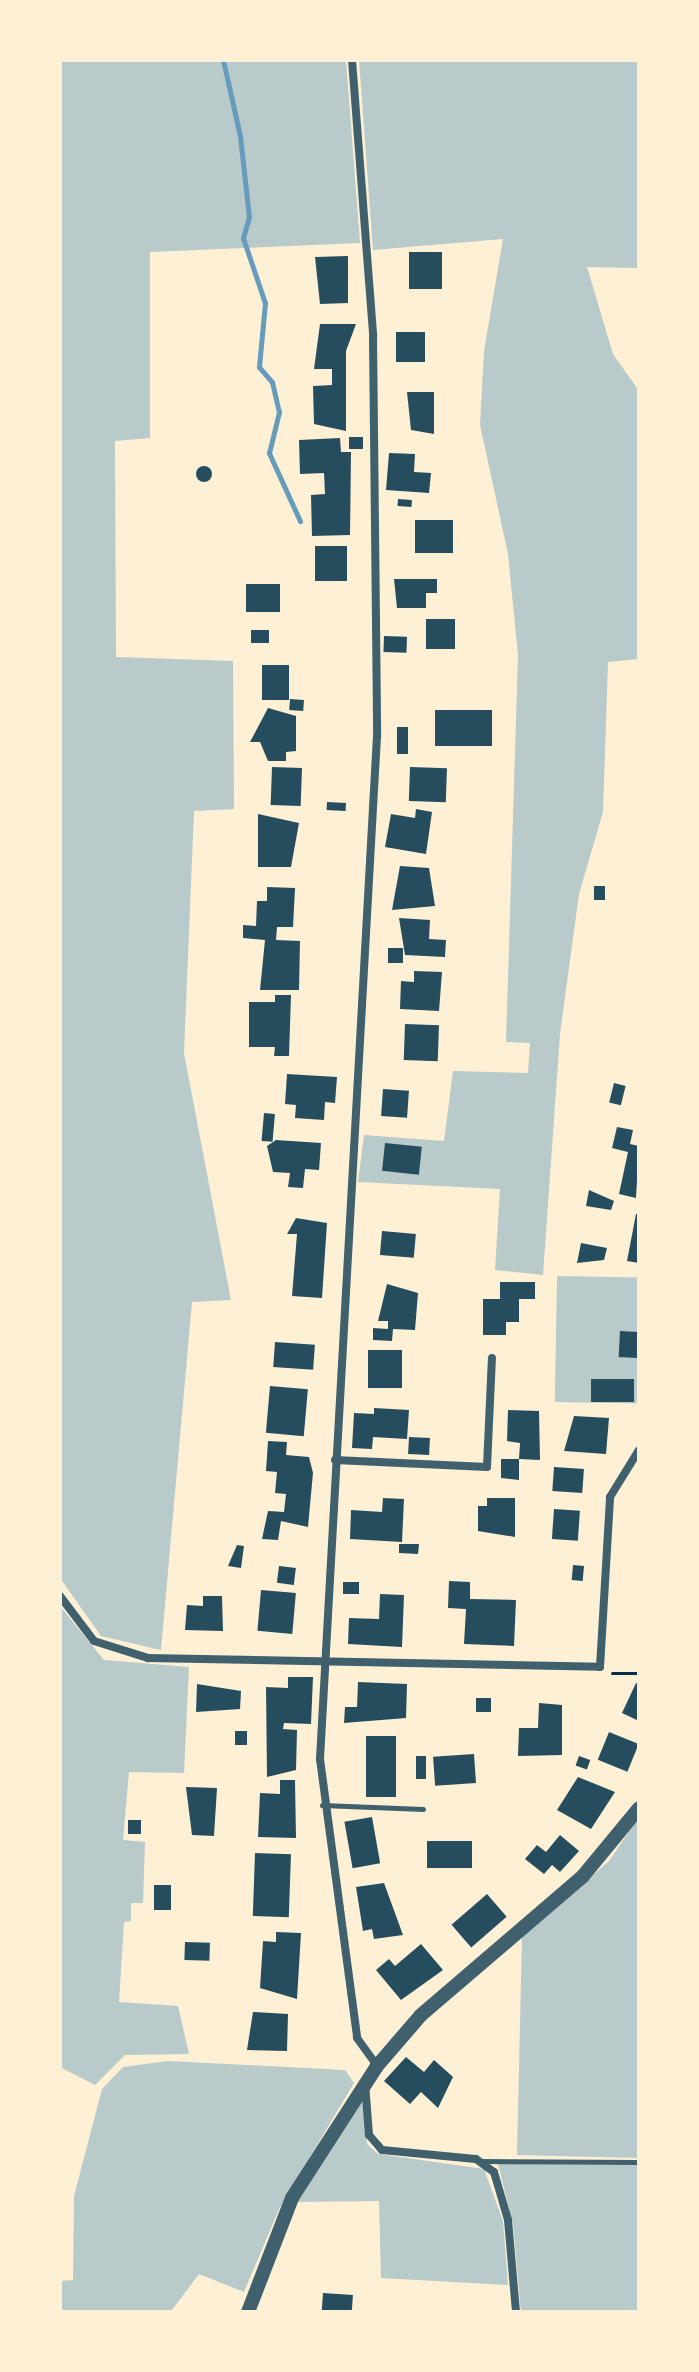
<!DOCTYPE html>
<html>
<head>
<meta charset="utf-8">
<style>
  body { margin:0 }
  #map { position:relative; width:699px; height:2372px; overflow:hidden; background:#fdf0d5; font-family:"Sofia Sans Condensed",sans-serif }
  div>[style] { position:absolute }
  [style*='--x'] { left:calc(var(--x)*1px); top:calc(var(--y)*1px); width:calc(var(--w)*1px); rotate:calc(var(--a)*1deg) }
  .green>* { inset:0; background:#b9caca; transform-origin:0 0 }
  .stream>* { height:5px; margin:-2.5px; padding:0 2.5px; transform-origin:2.5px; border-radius:2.5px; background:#669bbc }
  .building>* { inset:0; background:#264d5e; transform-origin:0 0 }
  .round { border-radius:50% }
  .path>* { height:3px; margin:-1.5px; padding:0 1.5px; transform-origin:1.5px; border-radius:1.5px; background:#003049 }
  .service>* { height:5px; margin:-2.5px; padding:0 2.5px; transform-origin:2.5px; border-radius:2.5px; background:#3f606c }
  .minor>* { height:8px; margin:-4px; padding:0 4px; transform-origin:4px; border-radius:4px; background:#3f606c }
  .tertiary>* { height:14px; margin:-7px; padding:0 7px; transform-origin:7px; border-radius:7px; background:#3f606c }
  span { translate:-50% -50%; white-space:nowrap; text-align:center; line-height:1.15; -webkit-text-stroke:8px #fdf0d5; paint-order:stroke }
  .frame { position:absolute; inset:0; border:62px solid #fdf0d5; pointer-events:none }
</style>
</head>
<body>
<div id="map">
  <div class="green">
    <i style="clip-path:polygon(60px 60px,346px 60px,360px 243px,150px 252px,150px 438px,115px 441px,116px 657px,233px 661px,234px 809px,194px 811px,184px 1053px,231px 1300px,192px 1302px,161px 1650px,101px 1636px,60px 1578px)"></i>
    <i style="clip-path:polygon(359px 60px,639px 60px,639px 268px,587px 267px,613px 354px,639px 391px,639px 659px,608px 662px,603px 812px,579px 894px,560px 1034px,543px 1275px,495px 1270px,500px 1189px,358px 1182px,364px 1135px,444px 1141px,453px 1071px,528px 1073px,530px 1043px,506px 1042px,518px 655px,508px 554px,480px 425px,484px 351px,503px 239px,373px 250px)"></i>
    <i style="left:557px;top:1276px;width:82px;height:126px;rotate:1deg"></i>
    <i style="clip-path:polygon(60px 1606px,104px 1660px,189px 1667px,184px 1773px,129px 1772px,123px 1840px,145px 1842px,143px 1903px,131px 1903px,131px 1921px,124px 1922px,119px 2002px,178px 2006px,189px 2054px,125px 2055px,95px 2085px,60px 2067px)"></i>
    <i style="clip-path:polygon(639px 1817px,639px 2158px,517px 2155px,522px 1937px,609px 1861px)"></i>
    <i style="clip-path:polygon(168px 2061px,345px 2070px,354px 2083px,279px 2209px,244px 2292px,199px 2274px,172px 2310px,60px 2312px,60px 2281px,73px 2280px,74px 2196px,102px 2089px,123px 2067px)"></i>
    <i style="clip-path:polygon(363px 2101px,367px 2144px,378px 2154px,484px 2169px,503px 2221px,508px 2285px,381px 2278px,379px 2201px,298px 2202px)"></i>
    <i style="clip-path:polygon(498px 2164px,639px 2165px,639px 2312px,521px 2312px,513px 2224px)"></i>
  </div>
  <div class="stream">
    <i style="--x:223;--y:60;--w:78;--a:77.4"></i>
    <i style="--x:240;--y:136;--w:81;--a:83.7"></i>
    <i style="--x:249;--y:217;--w:22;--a:106"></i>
    <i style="--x:243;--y:238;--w:69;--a:71.3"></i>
    <i style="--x:265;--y:303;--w:64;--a:95.4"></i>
    <i style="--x:259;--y:367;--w:20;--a:49"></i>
    <i style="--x:272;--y:382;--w:31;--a:77"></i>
    <i style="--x:279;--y:412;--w:42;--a:103.7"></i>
    <i style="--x:269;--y:453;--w:75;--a:65.5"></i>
  </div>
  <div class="building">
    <i style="left:409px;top:252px;width:33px;height:37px"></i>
    <i style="clip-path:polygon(348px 256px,348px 303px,320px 304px,315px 257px)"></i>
    <i style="clip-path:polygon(320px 324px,356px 324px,346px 351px,346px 431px,314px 424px,313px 386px,332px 385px,332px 369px,314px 369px)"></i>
    <i style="left:396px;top:332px;width:29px;height:30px"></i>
    <i style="clip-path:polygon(407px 392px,434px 392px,434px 434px,411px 430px)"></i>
    <i style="left:349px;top:437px;width:14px;height:12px"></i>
    <i style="clip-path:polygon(340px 438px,341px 452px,351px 452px,350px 535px,312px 536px,311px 495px,325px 494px,324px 473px,300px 474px,299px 440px)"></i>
    <i style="clip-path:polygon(389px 453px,415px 454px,414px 472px,431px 473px,429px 493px,386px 490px)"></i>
    <i class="round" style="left:196px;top:466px;width:16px;height:16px"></i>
    <i style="left:398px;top:499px;width:14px;height:7px;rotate:4deg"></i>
    <i style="left:415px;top:520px;width:38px;height:33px"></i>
    <i style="left:347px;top:546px;width:35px;height:32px;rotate:90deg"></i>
    <i style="clip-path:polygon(394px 579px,437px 579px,437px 593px,426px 593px,426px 608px,397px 608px)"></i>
    <i style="left:280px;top:584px;width:28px;height:34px;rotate:90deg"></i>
    <i style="left:426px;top:619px;width:29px;height:30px"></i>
    <i style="left:251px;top:630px;width:18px;height:13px"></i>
    <i style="left:384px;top:636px;width:23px;height:16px;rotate:2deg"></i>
    <i style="left:262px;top:665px;width:27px;height:35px"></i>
    <i style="left:290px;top:699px;width:14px;height:11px;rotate:4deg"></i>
    <i style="clip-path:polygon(268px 708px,296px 716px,296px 751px,286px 752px,286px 761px,268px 761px,260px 742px,250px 742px)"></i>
    <i style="left:435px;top:710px;width:57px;height:36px"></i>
    <i style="left:397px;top:727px;width:11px;height:27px"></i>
    <i style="left:272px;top:767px;width:30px;height:38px;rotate:2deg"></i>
    <i style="left:410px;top:767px;width:37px;height:34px;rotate:2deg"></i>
    <i style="left:327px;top:802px;width:19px;height:8px;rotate:3deg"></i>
    <i style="clip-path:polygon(416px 809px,432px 812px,426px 854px,385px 847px,391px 814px,415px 818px)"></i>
    <i style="clip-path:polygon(258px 814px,299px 823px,291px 867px,258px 867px)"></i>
    <i style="clip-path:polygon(400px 866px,429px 868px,435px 906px,392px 910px)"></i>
    <i style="left:594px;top:886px;width:11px;height:14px"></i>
    <i style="clip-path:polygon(267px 887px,295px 888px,293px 927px,277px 927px,276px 940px,300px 941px,299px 990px,260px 990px,265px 940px,243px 938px,243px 925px,256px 926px,257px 901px,267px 901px)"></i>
    <i style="clip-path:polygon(399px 918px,430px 920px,429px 939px,446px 940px,445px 957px,405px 955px)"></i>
    <i style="left:388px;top:948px;width:15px;height:15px"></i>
    <i style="clip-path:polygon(414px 971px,442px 972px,439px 1011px,400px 1009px,401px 981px,414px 982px)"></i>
    <i style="clip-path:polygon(275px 995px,291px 995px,289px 1056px,274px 1056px,275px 1047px,249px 1047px,249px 1002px,275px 1002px)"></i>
    <i style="left:405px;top:1024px;width:34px;height:36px;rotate:2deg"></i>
    <i style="clip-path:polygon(287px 1074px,337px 1077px,335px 1103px,325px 1102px,324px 1120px,295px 1118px,296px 1105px,285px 1104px)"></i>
    <i style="left:614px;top:1083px;width:12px;height:20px;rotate:14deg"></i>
    <i style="left:383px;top:1089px;width:26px;height:27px;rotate:4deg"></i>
    <i style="left:264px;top:1113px;width:11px;height:28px;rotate:5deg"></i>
    <i style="clip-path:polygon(617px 1127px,633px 1130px,630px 1144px,639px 1146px,636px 1198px,619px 1194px,628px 1152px,612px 1148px)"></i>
    <i style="clip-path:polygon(276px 1140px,321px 1143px,319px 1170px,305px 1169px,303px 1188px,288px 1187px,290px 1173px,273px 1172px,267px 1146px)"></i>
    <i style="left:385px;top:1143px;width:37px;height:28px;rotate:6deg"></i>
    <i style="clip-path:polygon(589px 1190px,614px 1201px,611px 1210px,586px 1206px)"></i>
    <i style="clip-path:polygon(636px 1214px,639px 1214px,639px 1263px,627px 1261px)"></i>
    <i style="clip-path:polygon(296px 1218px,327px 1223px,322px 1298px,292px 1296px,297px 1234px,287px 1234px)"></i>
    <i style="left:382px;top:1231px;width:34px;height:24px;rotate:5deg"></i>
    <i style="clip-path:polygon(581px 1243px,607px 1248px,604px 1260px,577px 1263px)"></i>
    <i style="clip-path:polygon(500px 1282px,535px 1282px,535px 1299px,519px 1299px,519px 1322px,506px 1322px,506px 1335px,483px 1335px,483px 1299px,500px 1299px)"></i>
    <i style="clip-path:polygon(387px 1284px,418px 1293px,415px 1330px,393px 1329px,392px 1341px,373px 1340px,373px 1328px,388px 1329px,388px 1321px,378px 1321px)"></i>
    <i style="left:620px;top:1331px;width:19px;height:26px;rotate:3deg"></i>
    <i style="left:275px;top:1342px;width:40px;height:25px;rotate:4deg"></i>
    <i style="left:368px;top:1350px;width:34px;height:38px"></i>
    <i style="left:591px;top:1379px;width:43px;height:23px"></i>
    <i style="left:270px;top:1386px;width:38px;height:47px;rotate:5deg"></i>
    <i style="clip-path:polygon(374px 1408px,409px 1410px,407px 1439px,373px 1437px,372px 1449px,352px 1448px,354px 1413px,374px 1414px)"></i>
    <i style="clip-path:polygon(508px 1410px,539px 1411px,540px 1460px,519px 1459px,519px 1480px,501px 1478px,501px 1459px,519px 1459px,520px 1443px,507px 1441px)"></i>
    <i style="clip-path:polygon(574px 1416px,609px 1418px,606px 1454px,564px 1451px)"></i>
    <i style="left:409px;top:1437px;width:21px;height:17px;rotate:3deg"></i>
    <i style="clip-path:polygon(268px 1441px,287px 1442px,286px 1455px,309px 1457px,313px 1473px,308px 1527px,281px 1521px,278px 1540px,262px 1539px,268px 1511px,284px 1512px,286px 1494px,275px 1493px,277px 1472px,266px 1471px)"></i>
    <i style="left:554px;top:1467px;width:30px;height:24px;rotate:4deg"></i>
    <i style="clip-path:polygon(383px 1498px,404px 1499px,402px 1542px,350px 1539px,351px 1510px,382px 1512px)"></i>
    <i style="clip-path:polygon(487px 1498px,515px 1498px,515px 1537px,478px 1531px,478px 1506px,487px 1506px)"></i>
    <i style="left:554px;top:1509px;width:26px;height:30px;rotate:4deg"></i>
    <i style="clip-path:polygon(399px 1544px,419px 1544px,418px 1554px,399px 1553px)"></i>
    <i style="clip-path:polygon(237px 1545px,244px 1546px,241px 1568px,228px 1566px)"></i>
    <i style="left:573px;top:1565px;width:11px;height:15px;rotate:5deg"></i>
    <i style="left:279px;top:1566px;width:17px;height:17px;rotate:7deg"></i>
    <i style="clip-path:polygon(449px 1581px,470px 1582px,470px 1599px,516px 1600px,514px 1646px,464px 1644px,466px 1609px,448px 1608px)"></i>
    <i style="left:343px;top:1582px;width:16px;height:12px"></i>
    <i style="left:261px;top:1590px;width:35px;height:41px;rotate:5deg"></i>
    <i style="clip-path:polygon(380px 1594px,404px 1595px,402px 1647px,348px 1644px,349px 1618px,379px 1619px)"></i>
    <i style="clip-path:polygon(203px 1596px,222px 1596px,223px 1631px,185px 1630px,187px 1605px,203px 1606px)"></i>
    <i style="clip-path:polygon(288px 1677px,313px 1677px,311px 1724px,284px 1723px,283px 1729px,297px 1730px,296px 1770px,267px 1777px,266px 1687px,288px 1688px)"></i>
    <i style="clip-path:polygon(358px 1682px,407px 1684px,406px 1718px,344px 1723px,345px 1707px,357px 1707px)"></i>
    <i style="clip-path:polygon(636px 1683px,639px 1684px,639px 1721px,622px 1713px)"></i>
    <i style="clip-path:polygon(197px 1684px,241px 1691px,240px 1709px,196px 1712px)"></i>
    <i style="left:476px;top:1698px;width:15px;height:14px"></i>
    <i style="clip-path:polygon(539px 1703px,562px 1705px,562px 1755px,518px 1756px,519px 1728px,538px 1728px)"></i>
    <i style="left:235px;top:1731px;width:12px;height:14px"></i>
    <i style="left:609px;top:1732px;width:32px;height:30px;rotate:22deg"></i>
    <i style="left:366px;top:1736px;width:30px;height:61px"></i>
    <i style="left:474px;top:1754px;width:29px;height:41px;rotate:86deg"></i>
    <i style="left:416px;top:1756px;width:10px;height:23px"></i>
    <i style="left:579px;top:1756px;width:12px;height:10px;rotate:20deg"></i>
    <i style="clip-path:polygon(578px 1777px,615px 1792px,591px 1829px,557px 1810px)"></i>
    <i style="clip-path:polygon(280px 1780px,295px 1780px,296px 1838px,258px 1837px,260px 1793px,280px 1794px)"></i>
    <i style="clip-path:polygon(186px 1787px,217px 1788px,214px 1836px,192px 1835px)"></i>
    <i style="left:372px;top:1817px;width:47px;height:28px;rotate:80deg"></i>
    <i style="left:128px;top:1820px;width:13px;height:14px"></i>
    <i style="clip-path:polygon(560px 1835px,579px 1851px,560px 1872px,552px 1865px,544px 1874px,525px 1859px,537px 1845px,546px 1852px)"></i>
    <i style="left:427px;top:1841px;width:45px;height:27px"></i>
    <i style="left:255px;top:1853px;width:36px;height:63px;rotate:2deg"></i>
    <i style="clip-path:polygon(384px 1883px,403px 1935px,374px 1939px,372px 1929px,363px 1931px,356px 1887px)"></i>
    <i style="left:154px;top:1885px;width:17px;height:25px"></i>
    <i style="left:487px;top:1894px;width:30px;height:47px;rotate:49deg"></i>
    <i style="clip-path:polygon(276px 1932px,301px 1933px,297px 1999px,260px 1988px,263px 1941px,276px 1942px)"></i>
    <i style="left:185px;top:1942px;width:25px;height:18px;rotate:2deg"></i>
    <i style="clip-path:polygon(421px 1944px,443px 1970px,401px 2000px,376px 1970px,389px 1959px,395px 1966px)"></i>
    <i style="clip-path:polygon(253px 2012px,288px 2014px,287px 2051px,247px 2050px)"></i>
    <i style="clip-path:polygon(406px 2057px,424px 2072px,434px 2060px,453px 2077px,438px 2108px,421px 2092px,410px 2104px,384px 2081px)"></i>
    <i style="left:323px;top:2293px;width:30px;height:19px;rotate:4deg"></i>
  </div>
  <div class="path">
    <i style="--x:612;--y:1673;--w:27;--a:0"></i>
  </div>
  <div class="service">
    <i style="--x:322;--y:1805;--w:101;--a:2.3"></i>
    <i style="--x:482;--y:2161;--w:157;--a:0.4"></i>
  </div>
  <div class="minor">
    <i style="--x:352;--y:60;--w:277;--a:85.6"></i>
    <i style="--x:373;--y:336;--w:400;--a:89.4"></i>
    <i style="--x:377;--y:736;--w:1025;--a:93.19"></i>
    <i style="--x:320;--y:1759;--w:281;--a:82.4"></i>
    <i style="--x:357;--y:2038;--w:34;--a:54"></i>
    <i style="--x:335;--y:1460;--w:152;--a:2.6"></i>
    <i style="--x:487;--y:1467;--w:109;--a:-87.4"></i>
    <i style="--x:60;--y:1596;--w:56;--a:52.9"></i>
    <i style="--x:94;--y:1641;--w:57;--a:17.5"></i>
    <i style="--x:148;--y:1658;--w:452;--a:1.1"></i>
    <i style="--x:600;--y:1667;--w:170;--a:-86.6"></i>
    <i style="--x:610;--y:1497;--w:55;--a:-58.3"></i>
    <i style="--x:365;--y:2083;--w:52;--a:85.6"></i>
    <i style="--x:369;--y:2135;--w:20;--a:49"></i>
    <i style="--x:382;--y:2150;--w:94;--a:5.5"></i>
    <i style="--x:476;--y:2159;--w:22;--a:36"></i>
    <i style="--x:494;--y:2172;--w:50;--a:73.7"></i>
    <i style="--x:508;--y:2220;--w:92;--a:85"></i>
  </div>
  <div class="tertiary">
    <i style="--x:248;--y:2312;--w:122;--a:-68.9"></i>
    <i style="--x:292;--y:2198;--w:157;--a:-57.2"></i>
    <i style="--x:377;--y:2066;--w:67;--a:-49.2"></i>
    <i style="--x:421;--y:2015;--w:213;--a:-40.6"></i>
    <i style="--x:583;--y:1876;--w:88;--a:-50.5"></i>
  </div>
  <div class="frame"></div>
</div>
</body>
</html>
